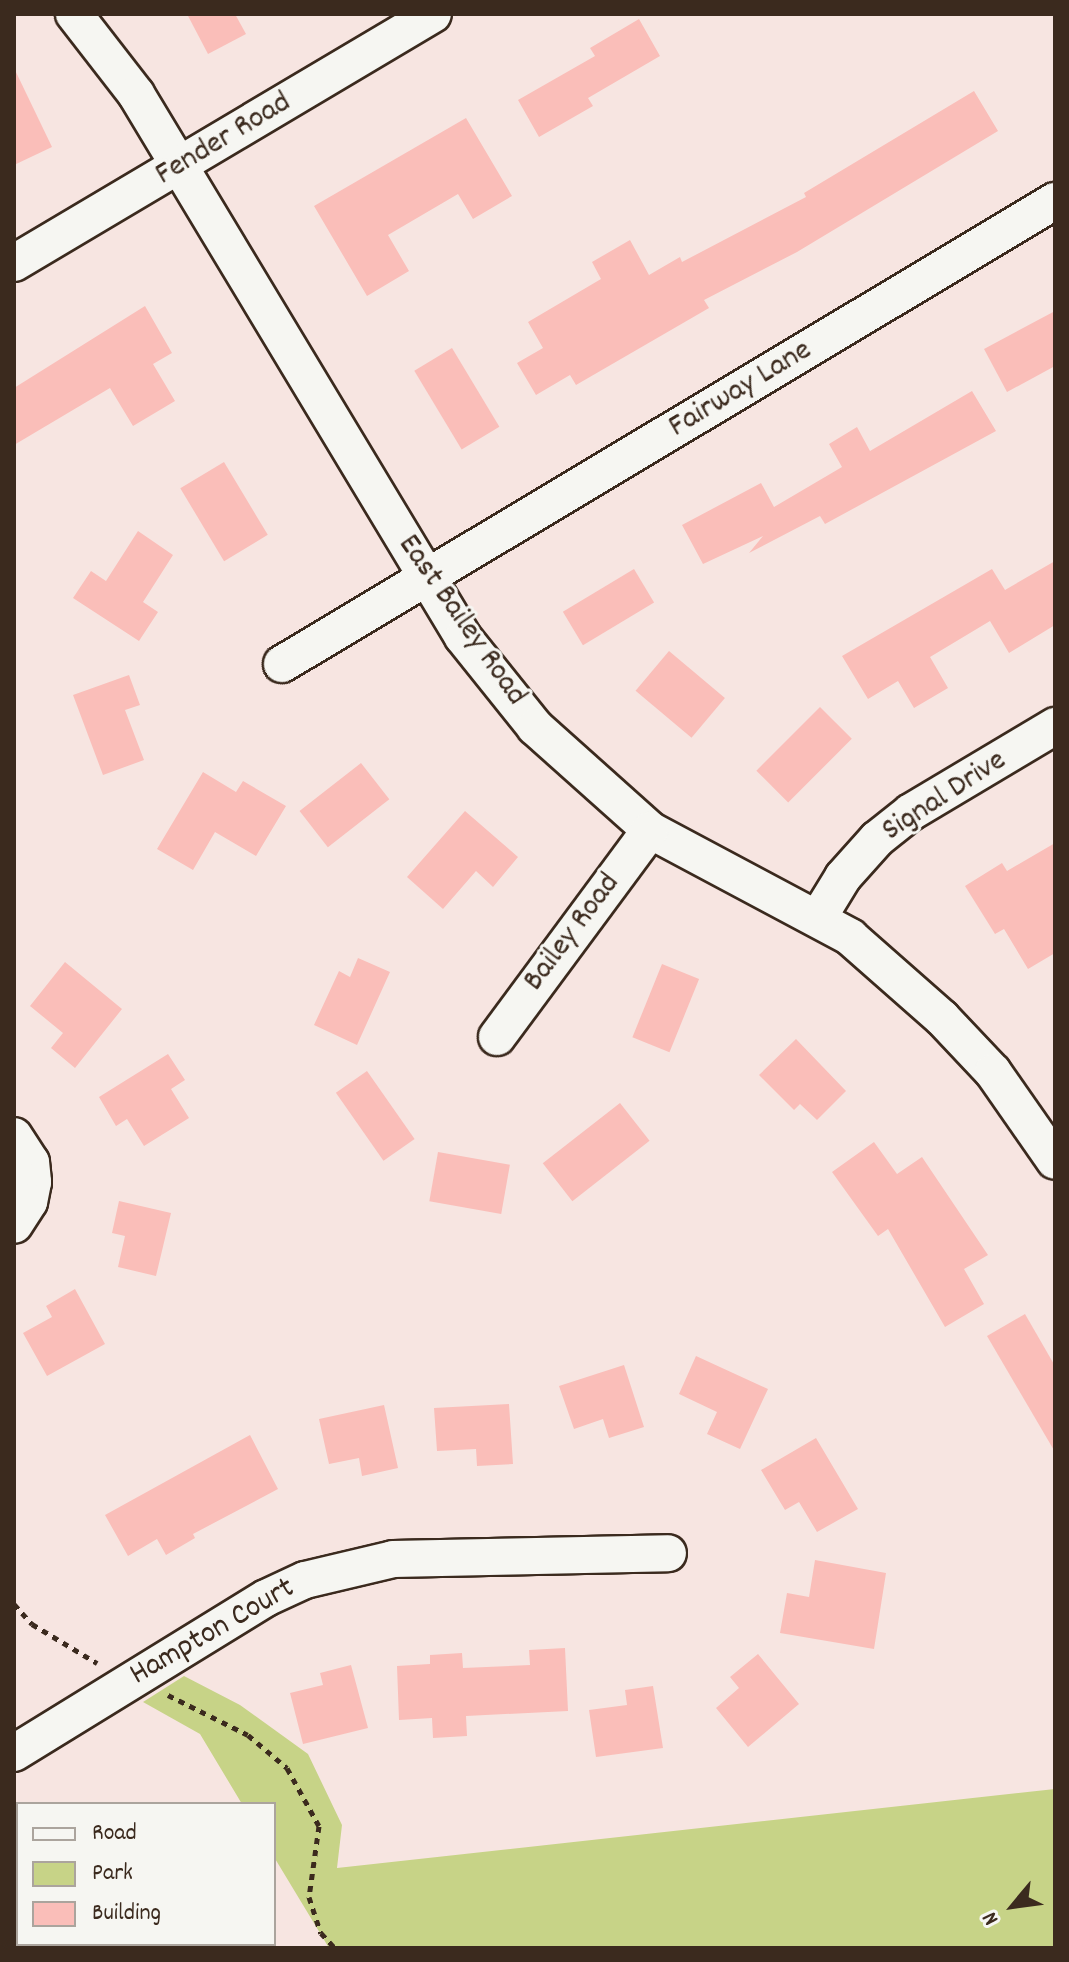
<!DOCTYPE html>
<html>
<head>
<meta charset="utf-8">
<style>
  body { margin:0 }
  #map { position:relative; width:1069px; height:1962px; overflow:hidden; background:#f7e5e1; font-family:Dekko,sans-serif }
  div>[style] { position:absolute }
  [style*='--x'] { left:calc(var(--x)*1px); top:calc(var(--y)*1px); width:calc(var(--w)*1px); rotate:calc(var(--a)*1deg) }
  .green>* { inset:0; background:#c7d387 }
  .building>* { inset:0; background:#fabeb9; transform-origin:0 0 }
  .path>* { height:5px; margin-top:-2.5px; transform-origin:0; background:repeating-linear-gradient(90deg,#3b2a1e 0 6px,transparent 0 12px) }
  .roads { filter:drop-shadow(2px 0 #3b2a1e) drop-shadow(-2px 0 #3b2a1e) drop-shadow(0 2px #3b2a1e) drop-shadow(0 -2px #3b2a1e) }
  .street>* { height:36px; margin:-18px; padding:0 18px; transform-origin:18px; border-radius:18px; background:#f6f6f2 }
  span { translate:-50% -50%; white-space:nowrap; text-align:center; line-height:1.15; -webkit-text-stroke:6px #f6f6f2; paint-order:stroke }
  .street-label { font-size:32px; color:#3b2a1e }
  .frame { position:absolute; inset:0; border:16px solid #3b2a1e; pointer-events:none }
  .legend { position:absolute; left:16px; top:1802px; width:260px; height:144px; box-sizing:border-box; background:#f6f6f2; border:2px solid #aba49d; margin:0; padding:10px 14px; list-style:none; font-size:24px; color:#3b2a1e }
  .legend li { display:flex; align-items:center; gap:16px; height:40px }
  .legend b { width:40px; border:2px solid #aba49d }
  .north { position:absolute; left:973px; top:1866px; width:80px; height:80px; -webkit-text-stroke:6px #f6f6f2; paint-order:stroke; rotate:241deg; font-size:22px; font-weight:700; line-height:32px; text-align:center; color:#3b2a1e }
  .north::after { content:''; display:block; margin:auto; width:28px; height:36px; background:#3b2a1e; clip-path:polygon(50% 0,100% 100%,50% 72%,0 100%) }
</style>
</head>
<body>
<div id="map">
  <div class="green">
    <i style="clip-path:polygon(184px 1676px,240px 1705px,308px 1754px,342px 1825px,337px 1868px,1055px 1789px,1055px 1948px,329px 1948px,274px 1857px,274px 1804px,242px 1804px,200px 1734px,143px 1702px)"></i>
  </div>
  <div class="building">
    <i style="clip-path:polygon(187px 14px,235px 14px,246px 34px,208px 54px)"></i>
    <i style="clip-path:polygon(639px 19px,660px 56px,588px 98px,593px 106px,539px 137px,518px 100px,595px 56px,590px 48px)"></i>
    <i style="clip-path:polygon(14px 68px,52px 147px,14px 165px)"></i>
    <i style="clip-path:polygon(974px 91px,998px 131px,797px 252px,704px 300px,709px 308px,576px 385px,570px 375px,536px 395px,517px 363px,543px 348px,528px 322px,601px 279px,592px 262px,630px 240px,649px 275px,680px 257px,682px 262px,806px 197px,804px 193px)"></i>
    <i style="clip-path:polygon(466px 118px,512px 196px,473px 219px,458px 194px,388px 235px,409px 271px,367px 296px,314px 206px)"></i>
    <i style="clip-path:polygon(145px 306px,172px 353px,153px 364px,175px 401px,133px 426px,110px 388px,14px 445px,14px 388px)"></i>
    <i style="clip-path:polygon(1055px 311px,1055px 366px,1007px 392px,984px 349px)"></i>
    <i style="left:452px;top:348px;width:92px;height:44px;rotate:59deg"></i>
    <i style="clip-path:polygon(972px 391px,996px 431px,825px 524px,820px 516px,749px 553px,763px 536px,703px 564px,682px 525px,761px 483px,774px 507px,842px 467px,829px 444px,857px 427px,870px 451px)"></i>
    <i style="left:224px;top:462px;width:85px;height:51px;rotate:59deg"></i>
    <i style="clip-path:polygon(138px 531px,173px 555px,143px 602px,158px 612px,139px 641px,73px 598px,91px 571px,106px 581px)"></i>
    <i style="clip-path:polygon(1055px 561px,1055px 625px,1009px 653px,990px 621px,930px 657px,948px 688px,914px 708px,898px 681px,868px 699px,842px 656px,992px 569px,1005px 590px)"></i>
    <i style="left:634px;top:569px;width:39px;height:83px;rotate:59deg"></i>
    <i style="left:669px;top:651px;width:73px;height:52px;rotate:40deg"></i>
    <i style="clip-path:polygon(129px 675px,140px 705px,125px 710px,144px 760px,103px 775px,73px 695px)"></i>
    <i style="left:820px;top:707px;width:45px;height:90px;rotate:45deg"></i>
    <i style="left:361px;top:763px;width:46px;height:78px;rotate:52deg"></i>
    <i style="clip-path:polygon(203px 772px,236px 792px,243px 781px,286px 806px,256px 856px,215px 832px,193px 870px,157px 849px)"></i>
    <i style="clip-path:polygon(465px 811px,518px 857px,493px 887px,476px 871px,443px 909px,407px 877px)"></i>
    <i style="clip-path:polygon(1055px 843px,1055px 953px,1028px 969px,1004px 929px,995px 934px,965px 886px,1002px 863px,1007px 871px)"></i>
    <i style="clip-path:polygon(358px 958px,390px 972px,357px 1045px,314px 1025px,339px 971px,350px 977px)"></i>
    <i style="clip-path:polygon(65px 962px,122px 1009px,75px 1068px,51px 1048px,63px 1033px,30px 1006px)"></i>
    <i style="left:662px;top:964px;width:40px;height:79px;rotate:22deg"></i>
    <i style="clip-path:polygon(796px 1039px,846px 1091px,817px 1120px,800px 1104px,794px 1110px,759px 1075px)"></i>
    <i style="clip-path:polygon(168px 1054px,185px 1080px,171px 1089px,189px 1118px,144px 1146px,127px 1119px,116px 1126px,99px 1097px)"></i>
    <i style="left:367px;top:1071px;width:83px;height:38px;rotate:55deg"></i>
    <i style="left:620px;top:1103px;width:48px;height:98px;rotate:52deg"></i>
    <i style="clip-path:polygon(874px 1142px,897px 1174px,922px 1157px,988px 1255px,964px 1269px,984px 1304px,945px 1327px,888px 1229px,878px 1236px,832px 1172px)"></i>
    <i style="left:438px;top:1152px;width:73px;height:50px;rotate:10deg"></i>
    <i style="clip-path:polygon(119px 1201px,171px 1213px,156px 1276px,118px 1267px,125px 1236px,112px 1233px)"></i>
    <i style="clip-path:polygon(75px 1289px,105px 1344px,47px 1376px,23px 1333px,52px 1317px,46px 1306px)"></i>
    <i style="clip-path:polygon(1025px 1314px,1055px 1366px,1055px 1452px,987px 1336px)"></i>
    <i style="clip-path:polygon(696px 1356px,768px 1389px,740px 1449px,707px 1434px,717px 1412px,679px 1394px)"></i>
    <i style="clip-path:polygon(624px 1365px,644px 1427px,609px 1438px,603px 1419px,574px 1429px,559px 1386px)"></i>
    <i style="clip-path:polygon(509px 1404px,513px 1464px,477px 1466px,476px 1449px,437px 1451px,434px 1408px)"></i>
    <i style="clip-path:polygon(384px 1405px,398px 1468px,362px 1476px,359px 1458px,329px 1464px,319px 1419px)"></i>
    <i style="clip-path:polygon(250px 1435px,278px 1489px,193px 1534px,195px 1538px,166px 1555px,157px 1539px,128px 1556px,105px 1515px)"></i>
    <i style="clip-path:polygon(816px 1438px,858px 1509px,817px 1532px,799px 1502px,785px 1510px,761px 1470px)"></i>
    <i style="clip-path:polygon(815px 1560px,886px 1573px,874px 1649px,780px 1633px,787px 1593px,809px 1597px)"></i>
    <i style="clip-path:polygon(565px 1648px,568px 1711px,466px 1716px,467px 1736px,433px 1738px,432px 1718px,399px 1720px,397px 1666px,430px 1664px,430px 1655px,462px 1653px,463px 1668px,530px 1665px,529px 1650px)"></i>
    <i style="clip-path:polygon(758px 1654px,799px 1704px,748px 1747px,716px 1708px,739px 1688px,730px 1677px)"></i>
    <i style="clip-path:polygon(351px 1665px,368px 1728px,303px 1744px,290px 1693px,323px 1685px,320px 1673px)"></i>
    <i style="clip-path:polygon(653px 1686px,663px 1748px,596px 1757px,589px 1710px,627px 1705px,625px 1690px)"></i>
  </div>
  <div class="path">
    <i style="--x:14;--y:1604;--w:27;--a:48"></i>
    <i style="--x:32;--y:1624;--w:76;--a:31"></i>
    <i style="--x:168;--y:1695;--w:89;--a:26.6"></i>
    <i style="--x:248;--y:1735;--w:51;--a:40.2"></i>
    <i style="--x:287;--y:1768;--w:66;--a:61.1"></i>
    <i style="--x:319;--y:1826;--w:72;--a:98"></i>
    <i style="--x:309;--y:1897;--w:38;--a:72"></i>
    <i style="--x:321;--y:1933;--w:21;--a:47"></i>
  </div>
  <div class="roads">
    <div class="street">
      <i style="--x:74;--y:14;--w:101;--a:52.2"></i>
      <i style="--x:136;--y:94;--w:634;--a:58.94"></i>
      <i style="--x:463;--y:637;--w:115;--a:51.3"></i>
      <i style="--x:535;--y:727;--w:154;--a:41.8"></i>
      <i style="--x:650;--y:830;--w:227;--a:28.1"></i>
      <i style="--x:850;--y:937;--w:123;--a:41.4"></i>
      <i style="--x:942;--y:1018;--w:74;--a:46.6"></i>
      <i style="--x:993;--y:1072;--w:108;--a:55.1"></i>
      <i style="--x:14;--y:263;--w:487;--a:-30.7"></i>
      <i style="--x:282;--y:664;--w:901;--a:-30.92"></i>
      <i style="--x:818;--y:918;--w:48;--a:-58.6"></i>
      <i style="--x:843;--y:877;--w:51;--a:-48.2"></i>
      <i style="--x:877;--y:839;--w:43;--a:-38.5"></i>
      <i style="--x:911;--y:812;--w:168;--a:-30.8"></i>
      <i style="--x:497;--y:1037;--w:257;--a:-53.5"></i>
      <i style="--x:14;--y:1136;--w:31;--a:57"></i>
      <i style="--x:31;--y:1162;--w:20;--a:84"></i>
      <i style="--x:33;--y:1182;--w:20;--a:101"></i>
      <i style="--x:29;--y:1202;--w:27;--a:123"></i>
      <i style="--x:14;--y:1753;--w:296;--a:-31.6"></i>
      <i style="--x:266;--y:1598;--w:43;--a:-24.8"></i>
      <i style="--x:305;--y:1580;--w:90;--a:-13.4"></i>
      <i style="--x:393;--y:1559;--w:275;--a:-1.2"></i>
    </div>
  </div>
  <div class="street-label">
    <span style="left:224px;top:140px;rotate:-31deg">Fender Road</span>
    <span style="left:741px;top:390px;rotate:-31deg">Fairway Lane</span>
    <span style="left:461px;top:621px;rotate:55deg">East Bailey Road</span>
    <span style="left:945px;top:797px;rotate:-33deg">Signal Drive</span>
    <span style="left:573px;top:933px;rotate:-53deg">Bailey Road</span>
    <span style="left:213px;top:1633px;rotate:-30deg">Hampton Court</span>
  </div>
  <div class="frame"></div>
  <ul class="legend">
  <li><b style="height:10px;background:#f6f6f2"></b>Road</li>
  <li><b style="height:22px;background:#c7d387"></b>Park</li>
  <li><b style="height:22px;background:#fabeb9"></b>Building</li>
  </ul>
  <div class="north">N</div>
</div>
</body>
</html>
